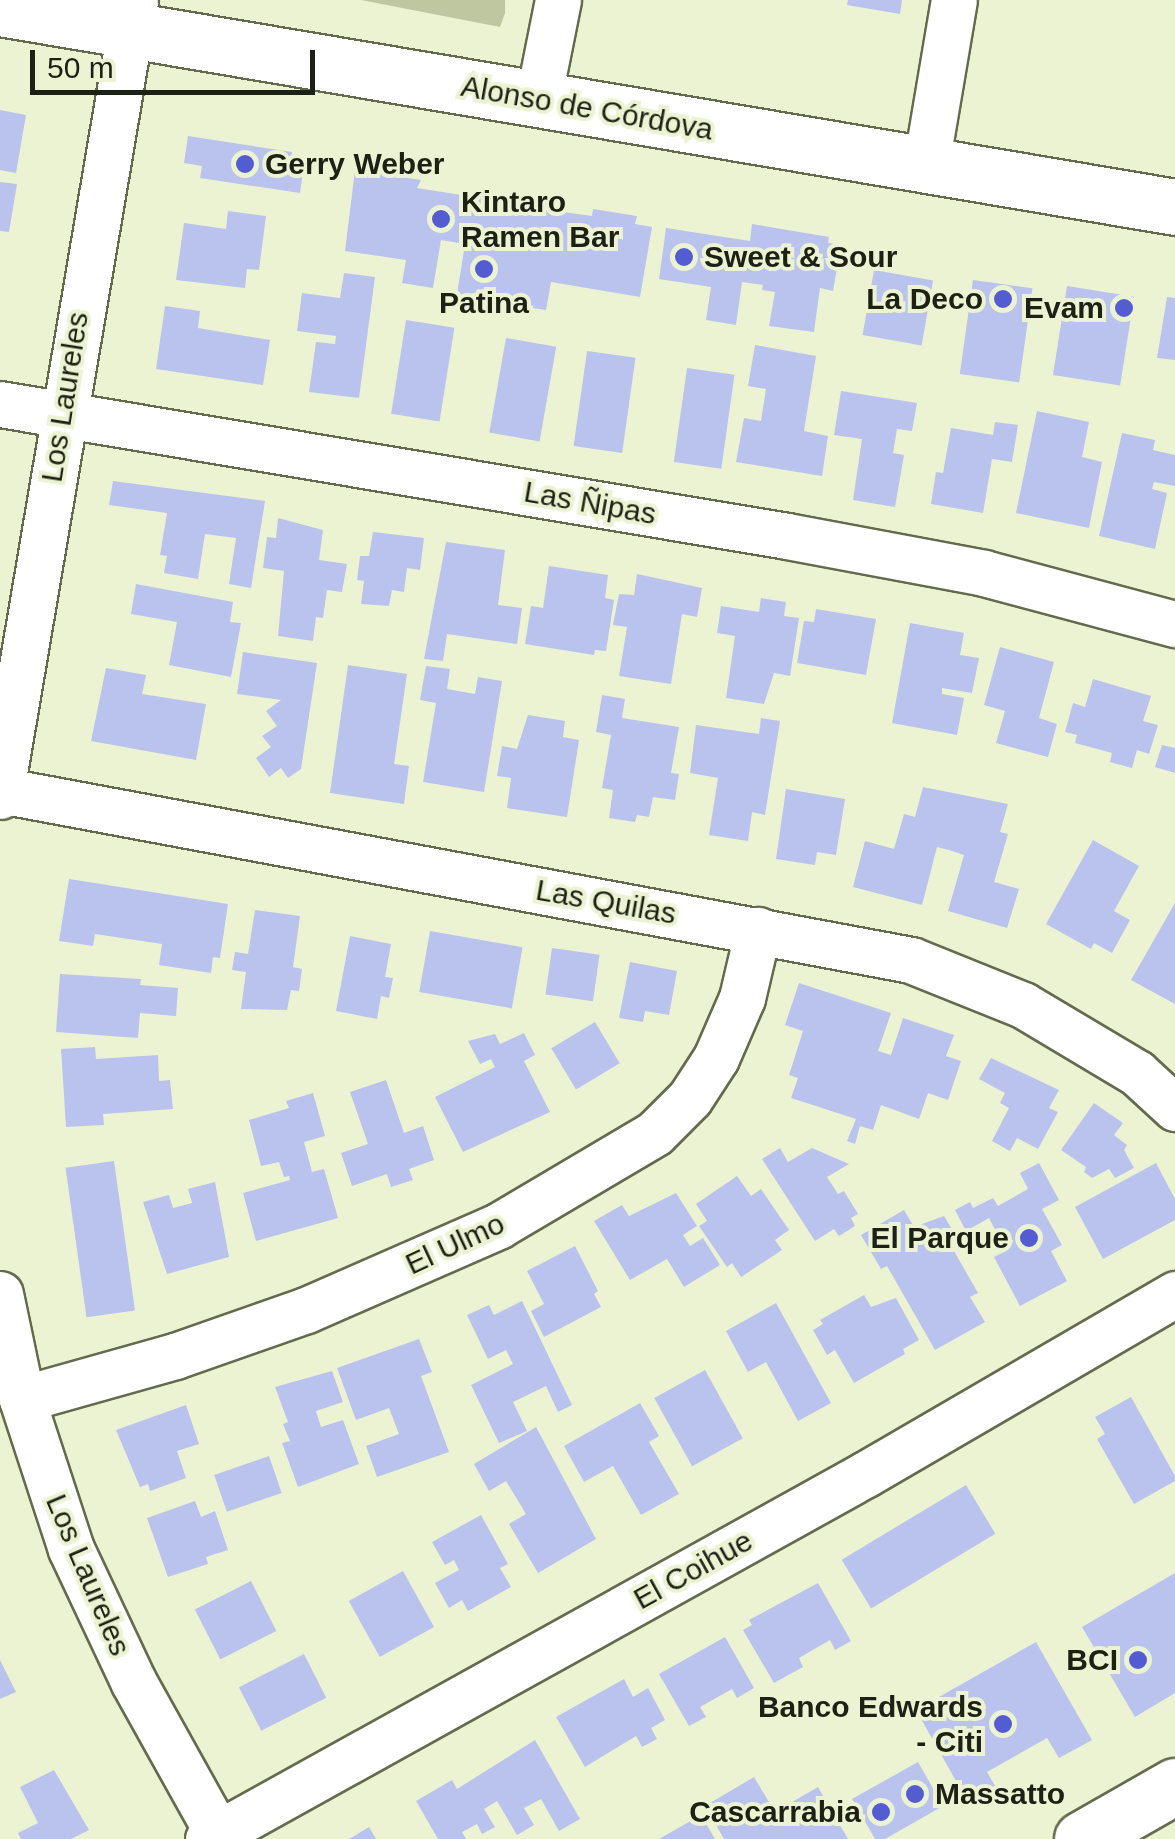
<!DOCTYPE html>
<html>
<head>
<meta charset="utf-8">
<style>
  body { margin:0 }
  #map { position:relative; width:1175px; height:1839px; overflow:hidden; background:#ecf3d3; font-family:Arial,sans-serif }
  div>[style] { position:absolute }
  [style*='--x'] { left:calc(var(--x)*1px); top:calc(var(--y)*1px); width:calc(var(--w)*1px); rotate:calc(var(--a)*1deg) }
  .green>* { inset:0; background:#bec79f }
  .building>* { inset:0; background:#bac3ed; transform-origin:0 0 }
  .roads { filter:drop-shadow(2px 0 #656a4e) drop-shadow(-2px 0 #656a4e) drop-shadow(0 2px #656a4e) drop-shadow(0 -2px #656a4e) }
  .minor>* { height:45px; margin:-22.5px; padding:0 22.5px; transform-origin:22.5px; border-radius:22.5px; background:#fff }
  .major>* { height:55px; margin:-27.5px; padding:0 27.5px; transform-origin:27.5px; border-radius:27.5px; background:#fff }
  .dots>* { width:28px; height:28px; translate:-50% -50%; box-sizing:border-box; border:5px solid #ecf3d3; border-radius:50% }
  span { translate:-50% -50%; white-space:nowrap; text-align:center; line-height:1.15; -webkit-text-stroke:8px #ecf3d3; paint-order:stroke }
  .street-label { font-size:30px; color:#1d2014 }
  .poi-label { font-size:30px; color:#1d2014; font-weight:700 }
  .left { translate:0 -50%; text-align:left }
  .right { translate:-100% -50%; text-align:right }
  .scale { position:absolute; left:30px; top:50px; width:285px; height:45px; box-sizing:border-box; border:5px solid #1d2014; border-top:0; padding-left:12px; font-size:30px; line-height:35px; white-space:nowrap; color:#1d2014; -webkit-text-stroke:8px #ecf3d3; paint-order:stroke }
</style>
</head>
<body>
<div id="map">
  <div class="green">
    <i style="clip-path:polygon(361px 0,505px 0,505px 13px,500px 27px)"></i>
  </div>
  <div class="building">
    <i style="clip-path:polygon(848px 0,902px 0,900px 14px,847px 5px)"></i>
    <i style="clip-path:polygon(0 110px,26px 115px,16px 173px,0 170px)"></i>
    <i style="clip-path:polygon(188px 136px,292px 152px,290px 163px,304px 165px,300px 193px,200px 178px,202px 166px,184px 163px)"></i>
    <i style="clip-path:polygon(355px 170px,421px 180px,417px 188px,518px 204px,518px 200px,536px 200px,564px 205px,563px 212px,592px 216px,593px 209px,637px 216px,635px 224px,652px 227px,640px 297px,551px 282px,546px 310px,519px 306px,522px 291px,518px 304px,457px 294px,465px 244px,441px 240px,433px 288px,402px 283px,406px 260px,345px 251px)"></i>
    <i style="clip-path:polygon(0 182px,17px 184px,9px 232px,0 231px)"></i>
    <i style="clip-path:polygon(228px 211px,266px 216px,259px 270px,247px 269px,245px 288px,176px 280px,184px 223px,226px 229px)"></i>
    <i style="clip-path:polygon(752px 224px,829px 237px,828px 243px,841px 245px,833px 291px,820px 288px,814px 332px,769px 326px,775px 292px,762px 290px,763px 285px,742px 282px,736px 325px,706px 320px,711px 287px,659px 279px,666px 228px,750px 241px)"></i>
    <i style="left:874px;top:270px;width:60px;height:66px;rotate:10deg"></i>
    <i style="clip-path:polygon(344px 273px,375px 277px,359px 398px,309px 392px,316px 342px,335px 344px,336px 336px,297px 331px,302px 293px,340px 298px)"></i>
    <i style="left:973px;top:280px;width:60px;height:95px;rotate:8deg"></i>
    <i style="left:1067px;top:286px;width:68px;height:90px;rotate:9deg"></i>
    <i style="clip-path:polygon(1167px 297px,1175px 298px,1175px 360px,1157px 358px)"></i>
    <i style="clip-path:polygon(165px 306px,200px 311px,198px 328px,270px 340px,263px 385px,156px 369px)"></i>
    <i style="left:406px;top:320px;width:49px;height:95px;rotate:9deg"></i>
    <i style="left:506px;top:338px;width:51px;height:96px;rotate:10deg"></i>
    <i style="clip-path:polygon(755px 345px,816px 356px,804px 431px,828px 436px,822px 476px,736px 462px,744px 418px,761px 421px,766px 389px,748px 386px)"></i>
    <i style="left:587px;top:351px;width:49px;height:96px;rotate:8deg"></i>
    <i style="left:687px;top:368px;width:48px;height:95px;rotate:8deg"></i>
    <i style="clip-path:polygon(841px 391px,917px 403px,912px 431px,897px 429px,893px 453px,904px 455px,895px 507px,853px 500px,862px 439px,834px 435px)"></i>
    <i style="clip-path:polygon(1037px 411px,1089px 422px,1082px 457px,1102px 462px,1089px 528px,1016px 513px)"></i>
    <i style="clip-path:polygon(995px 422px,1018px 425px,1012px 462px,992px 459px,983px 513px,931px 504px,936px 472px,943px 473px,951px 428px,993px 435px)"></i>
    <i style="clip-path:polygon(1122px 433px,1155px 440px,1153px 450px,1175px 455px,1175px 486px,1154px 482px,1152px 489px,1167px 493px,1155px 549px,1099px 536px)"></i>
    <i style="clip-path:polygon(113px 481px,265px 501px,251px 588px,229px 584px,236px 538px,205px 534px,198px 579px,164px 573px,167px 556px,160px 555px,167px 513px,109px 505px)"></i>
    <i style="clip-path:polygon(278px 518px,323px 530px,319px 560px,347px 564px,342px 592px,327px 590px,323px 618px,316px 617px,313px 641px,278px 636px,284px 571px,263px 568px,267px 537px,276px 538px)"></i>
    <i style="clip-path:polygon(373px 532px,424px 538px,420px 570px,407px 568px,404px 592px,392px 590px,389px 606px,361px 604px,364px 581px,357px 580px,360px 556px,369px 556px)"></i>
    <i style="clip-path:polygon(446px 542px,505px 550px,498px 605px,522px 608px,517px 644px,447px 634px,443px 661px,424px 659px)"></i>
    <i style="clip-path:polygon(549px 566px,608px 575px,605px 598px,614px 600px,606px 651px,595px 650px,594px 655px,525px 644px,531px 606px,543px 608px)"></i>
    <i style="clip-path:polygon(637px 574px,702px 588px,697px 617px,682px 614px,671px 684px,619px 676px,627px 627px,613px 625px,619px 594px,634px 595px)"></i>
    <i style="clip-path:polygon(136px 584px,233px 602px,230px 622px,241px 623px,231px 677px,169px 665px,177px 622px,131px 614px)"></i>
    <i style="clip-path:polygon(761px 598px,786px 602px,784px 616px,799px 618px,790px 676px,774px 673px,764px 704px,726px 698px,735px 636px,717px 633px,721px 606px,759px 612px)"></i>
    <i style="clip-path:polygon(816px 609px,876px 619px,866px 675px,797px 663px,804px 621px,814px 622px)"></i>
    <i style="clip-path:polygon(910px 623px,964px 633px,960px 655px,979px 658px,972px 693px,942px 688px,942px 694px,964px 698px,957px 735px,892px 723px)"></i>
    <i style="clip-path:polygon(1000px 647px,1054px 662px,1039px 718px,1057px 724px,1048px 757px,996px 743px,1005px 711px,984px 705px)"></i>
    <i style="clip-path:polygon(243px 652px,317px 663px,301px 769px,288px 778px,281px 768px,269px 777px,256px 758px,271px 747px,262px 736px,277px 726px,266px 711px,281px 700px,237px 694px)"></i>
    <i style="clip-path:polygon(348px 665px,407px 674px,394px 764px,409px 766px,404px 804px,330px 793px)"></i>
    <i style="clip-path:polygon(426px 666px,450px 669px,447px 689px,475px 694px,478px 677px,502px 681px,484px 792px,423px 782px,436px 703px,420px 700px)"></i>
    <i style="clip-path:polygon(106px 668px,146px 675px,142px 694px,206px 704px,196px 760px,91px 741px)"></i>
    <i style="clip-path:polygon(1093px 679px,1151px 696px,1143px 721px,1158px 725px,1149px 754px,1137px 750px,1132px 768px,1110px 762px,1112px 753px,1075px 743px,1077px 735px,1065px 732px,1073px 703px,1085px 707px)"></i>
    <i style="clip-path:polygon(602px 695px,625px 699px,622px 718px,679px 727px,671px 773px,679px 774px,675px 800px,653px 797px,649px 817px,637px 815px,635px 822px,609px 818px,613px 790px,602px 788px,611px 735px,596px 732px)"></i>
    <i style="clip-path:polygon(528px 715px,565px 721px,563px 737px,579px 740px,567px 817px,507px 808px,511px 778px,497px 776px,502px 746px,517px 749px)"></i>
    <i style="clip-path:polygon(761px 718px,780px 721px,765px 815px,752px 812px,748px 841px,709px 835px,718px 778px,690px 773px,696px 725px,759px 734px)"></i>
    <i style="clip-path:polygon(1162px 745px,1175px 748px,1175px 773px,1155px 767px)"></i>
    <i style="clip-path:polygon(923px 787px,1008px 804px,1000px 832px,1008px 834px,994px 882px,1019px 889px,1007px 928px,948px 911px,964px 855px,949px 850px,937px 847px,922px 905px,853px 887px,865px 841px,894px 849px,904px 814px,915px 817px)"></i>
    <i style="clip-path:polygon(786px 789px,845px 799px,836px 855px,817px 852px,815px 865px,776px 859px)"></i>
    <i style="clip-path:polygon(1093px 840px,1139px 866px,1114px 911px,1130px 920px,1112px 953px,1094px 943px,1091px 949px,1046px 924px)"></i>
    <i style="clip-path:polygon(69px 879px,228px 904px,220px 958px,213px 957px,211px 973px,159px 965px,162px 944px,95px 934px,93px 946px,59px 941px)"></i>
    <i style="clip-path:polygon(1175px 903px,1175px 1004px,1131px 980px)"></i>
    <i style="clip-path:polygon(255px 910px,300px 916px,293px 967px,302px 969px,299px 991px,291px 990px,287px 1010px,241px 1009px,246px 972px,232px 970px,235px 952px,248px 954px)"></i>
    <i style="left:430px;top:931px;width:94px;height:62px;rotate:10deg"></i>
    <i style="clip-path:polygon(350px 936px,391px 944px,385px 977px,393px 978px,389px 998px,381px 996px,377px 1019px,336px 1011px)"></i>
    <i style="left:552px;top:948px;width:48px;height:47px;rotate:8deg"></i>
    <i style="clip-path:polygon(630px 962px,677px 971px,669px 1015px,645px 1011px,643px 1022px,619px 1018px)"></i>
    <i style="clip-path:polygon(60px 974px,141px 979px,140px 985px,178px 988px,176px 1016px,140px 1013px,138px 1038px,56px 1032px)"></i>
    <i style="clip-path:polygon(799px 983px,891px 1013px,878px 1051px,891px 1055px,903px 1018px,954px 1035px,946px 1056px,961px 1061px,948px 1100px,928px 1093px,919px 1119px,881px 1105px,873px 1130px,860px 1126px,855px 1144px,847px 1141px,856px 1119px,791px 1098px,798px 1078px,789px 1075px,803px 1031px,785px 1025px)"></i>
    <i style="left:595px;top:1022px;width:48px;height:51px;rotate:59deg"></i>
    <i style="clip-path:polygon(524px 1033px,535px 1055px,524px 1061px,550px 1112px,463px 1152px,435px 1097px,495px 1067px,491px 1059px,480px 1064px,468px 1041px,495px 1034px,500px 1044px)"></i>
    <i style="clip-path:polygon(95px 1047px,96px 1059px,158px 1055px,159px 1081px,170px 1080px,173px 1109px,103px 1114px,104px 1125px,66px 1127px,61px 1049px)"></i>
    <i style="clip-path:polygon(991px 1058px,1059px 1090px,1049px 1108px,1058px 1112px,1038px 1149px,1017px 1138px,1010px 1151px,992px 1141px,1009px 1108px,1000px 1103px,1005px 1093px,979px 1079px)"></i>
    <i style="clip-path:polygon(386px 1080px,404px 1133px,423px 1126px,434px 1160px,409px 1169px,413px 1180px,391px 1187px,387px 1174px,352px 1186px,341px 1153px,368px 1144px,350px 1092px)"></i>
    <i style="clip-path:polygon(313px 1093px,325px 1136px,304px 1142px,312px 1172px,324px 1169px,338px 1218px,256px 1241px,243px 1193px,290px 1180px,289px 1176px,284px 1177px,279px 1162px,261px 1166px,249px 1120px,289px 1108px,286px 1101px)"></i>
    <i style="clip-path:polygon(1094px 1103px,1123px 1123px,1114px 1135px,1127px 1145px,1124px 1150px,1134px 1168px,1115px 1178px,1109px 1169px,1092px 1178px,1084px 1172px,1086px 1167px,1061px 1150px)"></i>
    <i style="clip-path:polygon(780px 1148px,788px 1162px,812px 1148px,849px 1164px,827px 1177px,838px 1194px,844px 1191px,858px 1214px,851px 1218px,855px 1226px,839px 1236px,834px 1229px,815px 1241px,762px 1159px)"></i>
    <i style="left:114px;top:1161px;width:151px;height:49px;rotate:82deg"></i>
    <i style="clip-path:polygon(1039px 1163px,1059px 1200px,1042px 1209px,1062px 1245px,1051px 1251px,1067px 1281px,1020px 1306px,994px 1257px,1006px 1251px,989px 1218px,966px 1231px,955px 1210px,970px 1202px,973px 1208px,993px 1198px,998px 1206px,1028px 1189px,1020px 1173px)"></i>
    <i style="clip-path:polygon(1156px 1163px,1175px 1199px,1175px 1220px,1103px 1259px,1075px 1207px)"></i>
    <i style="clip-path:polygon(737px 1176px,751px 1196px,761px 1189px,789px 1230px,775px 1240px,782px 1250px,741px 1277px,732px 1263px,727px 1267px,699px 1226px,707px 1221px,696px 1204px)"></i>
    <i style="clip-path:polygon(215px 1182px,229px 1257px,167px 1274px,143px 1202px,169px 1195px,173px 1208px,192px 1203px,188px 1189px)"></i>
    <i style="clip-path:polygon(676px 1193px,697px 1226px,683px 1235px,690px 1246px,703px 1238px,720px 1265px,684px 1287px,667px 1259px,630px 1280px,594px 1221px,622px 1205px,629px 1216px)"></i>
    <i style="clip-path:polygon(904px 1210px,914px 1227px,944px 1216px,958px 1239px,950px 1244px,978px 1293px,970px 1297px,985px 1322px,935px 1350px,887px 1266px,881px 1269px,861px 1235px)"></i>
    <i style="clip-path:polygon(575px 1246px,598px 1291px,594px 1294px,601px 1307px,544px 1337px,531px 1311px,544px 1304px,527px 1271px)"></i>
    <i style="clip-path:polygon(864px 1295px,871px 1307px,896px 1298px,919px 1340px,903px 1349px,905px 1354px,854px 1383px,835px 1350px,827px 1355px,813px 1330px,823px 1324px,820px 1320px)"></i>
    <i style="clip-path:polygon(522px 1301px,572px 1405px,558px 1412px,546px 1386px,513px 1402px,527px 1431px,499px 1443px,471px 1385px,513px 1364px,506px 1350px,488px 1359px,467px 1315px,489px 1305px,494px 1315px)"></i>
    <i style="clip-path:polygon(776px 1303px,831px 1403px,798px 1421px,766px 1362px,748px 1372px,726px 1331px)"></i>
    <i style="clip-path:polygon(419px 1339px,432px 1372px,421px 1376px,449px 1452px,377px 1477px,366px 1446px,399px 1434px,389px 1408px,356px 1420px,337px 1368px)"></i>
    <i style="left:705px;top:1370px;width:78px;height:58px;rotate:61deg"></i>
    <i style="clip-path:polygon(332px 1371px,343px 1402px,316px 1411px,321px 1427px,343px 1420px,359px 1464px,298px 1487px,282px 1443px,290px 1441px,283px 1424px,288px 1422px,275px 1387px)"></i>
    <i style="clip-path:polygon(1131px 1397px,1175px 1476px,1175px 1481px,1134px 1504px,1097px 1439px,1105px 1434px,1095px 1417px)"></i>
    <i style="clip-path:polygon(640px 1403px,659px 1436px,649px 1442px,679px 1494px,641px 1515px,613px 1466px,584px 1482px,564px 1446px)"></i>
    <i style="clip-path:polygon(186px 1405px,199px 1444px,177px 1451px,186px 1478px,150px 1491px,148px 1484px,140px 1487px,116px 1430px)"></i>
    <i style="clip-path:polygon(536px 1427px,596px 1539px,538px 1573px,509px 1524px,526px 1514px,506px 1481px,489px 1491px,474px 1464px)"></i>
    <i style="left:269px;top:1456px;width:39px;height:58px;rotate:71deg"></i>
    <i style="left:966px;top:1485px;width:57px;height:145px;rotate:59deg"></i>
    <i style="clip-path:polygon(195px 1501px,201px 1517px,215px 1511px,228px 1550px,206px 1557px,208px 1564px,168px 1577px,147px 1518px)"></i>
    <i style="clip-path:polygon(481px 1515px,508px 1564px,500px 1568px,511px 1587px,468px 1611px,462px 1600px,449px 1608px,435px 1583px,459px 1570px,454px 1560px,445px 1565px,432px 1542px)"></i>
    <i style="left:403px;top:1571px;width:64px;height:62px;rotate:61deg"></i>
    <i style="clip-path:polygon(1175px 1573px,1175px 1693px,1135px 1717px,1082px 1627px)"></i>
    <i style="left:251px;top:1581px;width:56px;height:63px;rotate:63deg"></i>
    <i style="clip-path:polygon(818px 1583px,851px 1641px,835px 1650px,830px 1640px,799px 1658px,803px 1667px,774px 1683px,743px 1630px,752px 1625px,749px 1620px)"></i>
    <i style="clip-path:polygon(725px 1637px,754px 1688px,737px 1698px,732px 1689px,700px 1707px,706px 1717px,689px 1726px,659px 1674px)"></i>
    <i style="clip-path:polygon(1036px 1642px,1092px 1740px,1059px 1758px,1047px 1738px,987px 1772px,998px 1791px,970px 1806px,916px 1710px)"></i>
    <i style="left:304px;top:1654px;width:49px;height:73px;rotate:63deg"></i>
    <i style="clip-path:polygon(0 1660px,16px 1692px,0 1699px)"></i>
    <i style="clip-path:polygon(624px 1679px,633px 1697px,648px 1688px,665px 1720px,651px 1728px,657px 1739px,642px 1747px,636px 1736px,585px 1767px,556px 1717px)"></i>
    <i style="clip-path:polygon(535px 1740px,580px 1819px,559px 1831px,541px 1799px,524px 1808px,534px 1825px,517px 1835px,497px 1801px,484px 1809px,495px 1827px,482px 1834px,477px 1824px,462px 1832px,466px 1839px,438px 1839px,416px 1801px,452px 1780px,457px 1789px)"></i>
    <i style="clip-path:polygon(918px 1762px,943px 1806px,885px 1839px,875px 1839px,852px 1799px)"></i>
    <i style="clip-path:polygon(54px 1770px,89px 1830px,71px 1839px,21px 1839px,18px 1833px,38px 1823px,20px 1787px)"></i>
    <i style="clip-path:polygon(754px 1777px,775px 1812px,818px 1787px,848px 1839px,724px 1839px,705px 1806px)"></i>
    <i style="clip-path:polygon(701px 1815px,715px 1839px,659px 1839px)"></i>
    <i style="clip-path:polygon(369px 1827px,376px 1839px,349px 1839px)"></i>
  </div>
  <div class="roads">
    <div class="minor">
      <i style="--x:538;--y:100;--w:102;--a:-78.7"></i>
      <i style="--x:926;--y:165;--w:167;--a:-80.4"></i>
      <i style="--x:0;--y:404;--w:798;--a:9.52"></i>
      <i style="--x:787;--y:536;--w:200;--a:10.6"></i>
      <i style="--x:984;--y:573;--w:198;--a:15"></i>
      <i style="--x:0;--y:790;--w:927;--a:10.57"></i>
      <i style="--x:911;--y:960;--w:121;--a:21.9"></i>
      <i style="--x:1023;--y:1005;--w:133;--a:30.8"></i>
      <i style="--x:1137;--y:1073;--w:52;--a:42.6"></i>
      <i style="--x:0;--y:796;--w:807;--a:-80.37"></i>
      <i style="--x:0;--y:1294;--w:107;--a:78.2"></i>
      <i style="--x:22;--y:1399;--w:158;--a:71.9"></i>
      <i style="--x:71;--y:1549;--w:146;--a:64.8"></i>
      <i style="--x:133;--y:1681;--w:181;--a:60.9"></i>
      <i style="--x:22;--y:1399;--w:159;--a:-15.7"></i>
      <i style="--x:175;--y:1356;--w:139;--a:-19.3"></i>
      <i style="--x:306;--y:1310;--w:210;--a:-23.6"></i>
      <i style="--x:498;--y:1226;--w:182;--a:-30.6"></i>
      <i style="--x:655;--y:1133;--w:49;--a:-45"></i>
      <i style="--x:690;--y:1098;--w:48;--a:-57"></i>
      <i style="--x:716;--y:1058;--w:65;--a:-66.6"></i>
      <i style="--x:742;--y:998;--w:70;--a:-76.8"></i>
      <i style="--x:208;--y:1839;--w:752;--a:-29.02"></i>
      <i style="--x:866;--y:1474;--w:358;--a:-30.2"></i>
    </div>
    <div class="major">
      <i style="--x:0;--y:8;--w:1192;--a:9.61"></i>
      <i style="--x:1082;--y:1839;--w:107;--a:-29.7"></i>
    </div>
  </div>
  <div class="dots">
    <i style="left:245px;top:164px;background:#545cd2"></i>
    <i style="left:441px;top:219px;background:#545cd2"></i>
    <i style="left:684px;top:257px;background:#545cd2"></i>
    <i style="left:484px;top:269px;background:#545cd2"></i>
    <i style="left:1003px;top:299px;background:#545cd2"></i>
    <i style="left:1124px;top:308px;background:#545cd2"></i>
    <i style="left:1029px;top:1238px;background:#545cd2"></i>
    <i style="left:1138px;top:1660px;background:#545cd2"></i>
    <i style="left:1003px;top:1724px;background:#545cd2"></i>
    <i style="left:915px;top:1794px;background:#545cd2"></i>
    <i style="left:881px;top:1812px;background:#545cd2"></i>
  </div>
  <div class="street-label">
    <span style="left:587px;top:108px;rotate:10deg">Alonso de Córdova</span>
    <span style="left:65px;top:397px;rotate:-81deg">Los Laureles</span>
    <span style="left:590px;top:503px;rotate:10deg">Las Ñipas</span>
    <span style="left:606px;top:902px;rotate:10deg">Las Quilas</span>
    <span style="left:455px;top:1244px;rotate:-25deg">El Ulmo</span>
    <span style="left:693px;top:1570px;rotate:-29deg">El Coihue</span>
    <span style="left:88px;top:1575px;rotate:67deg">Los Laureles</span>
  </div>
  <div class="poi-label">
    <span class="left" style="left:265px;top:164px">Gerry Weber</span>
    <span class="left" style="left:461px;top:219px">Kintaro<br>Ramen Bar</span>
    <span class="left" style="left:704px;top:257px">Sweet &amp; Sour</span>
    <span class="right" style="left:983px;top:299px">La Deco</span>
    <span style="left:484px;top:303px">Patina</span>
    <span class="right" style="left:1104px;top:308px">Evam</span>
    <span class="right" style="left:1009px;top:1238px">El Parque</span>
    <span class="right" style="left:1118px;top:1660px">BCI</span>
    <span class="right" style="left:983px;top:1724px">Banco Edwards<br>- Citi</span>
    <span class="left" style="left:935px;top:1794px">Massatto</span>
    <span class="right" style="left:861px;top:1812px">Cascarrabia</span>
  </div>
  <div class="scale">50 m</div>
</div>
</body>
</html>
